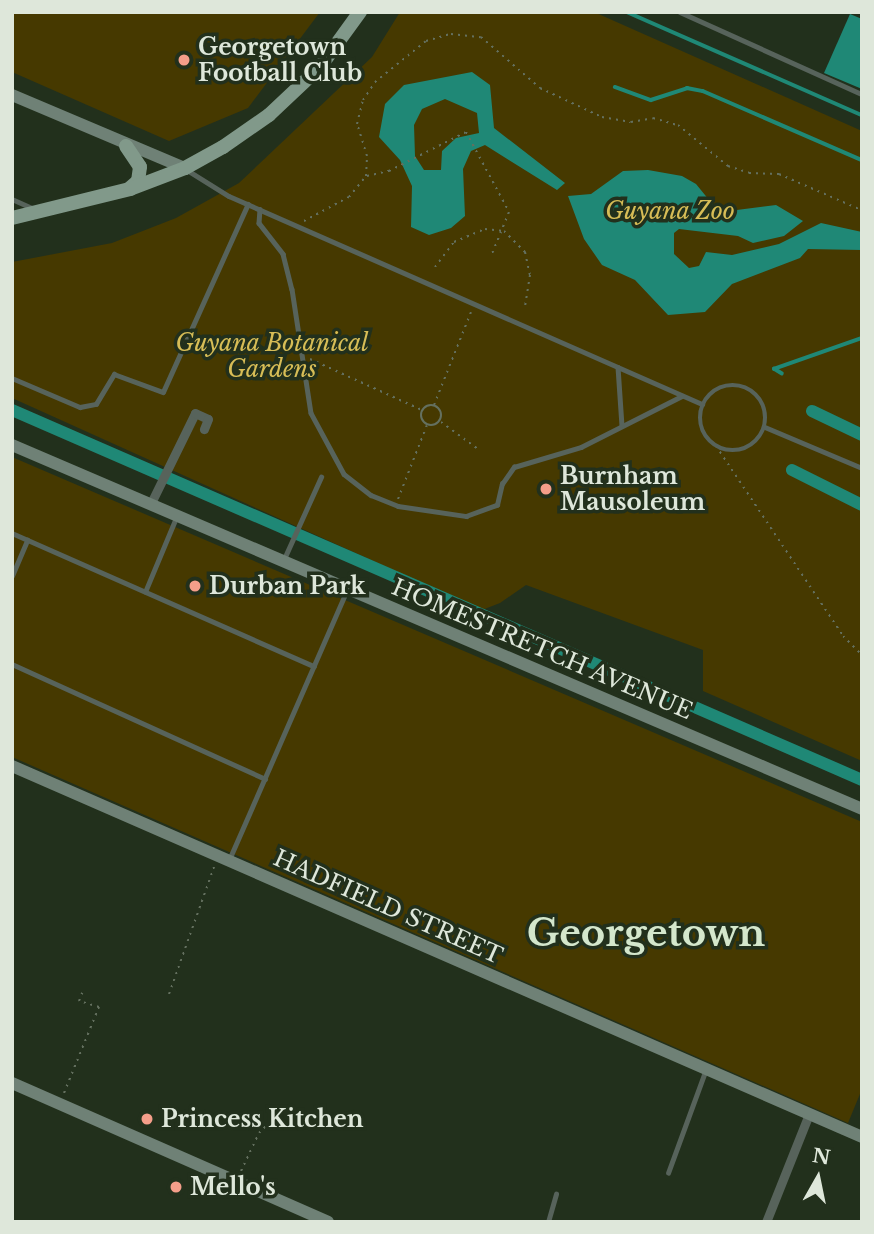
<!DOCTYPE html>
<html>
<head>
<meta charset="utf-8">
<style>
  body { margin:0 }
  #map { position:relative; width:874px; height:1234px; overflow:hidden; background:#22301c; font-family:"Libre Baskerville",serif }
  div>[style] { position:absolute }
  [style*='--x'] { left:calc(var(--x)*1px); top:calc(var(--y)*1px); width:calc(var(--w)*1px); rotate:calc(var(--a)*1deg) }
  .green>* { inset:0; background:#463900 }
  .water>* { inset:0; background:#1f8876 }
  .stream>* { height:3.5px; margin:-1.75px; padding:0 1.75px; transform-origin:1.75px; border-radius:1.75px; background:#1f8876 }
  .canal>* { height:12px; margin:-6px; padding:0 6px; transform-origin:6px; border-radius:6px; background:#1f8876 }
  .path>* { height:2px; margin-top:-1px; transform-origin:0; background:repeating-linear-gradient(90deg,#64705f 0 2px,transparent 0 7px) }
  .path>.ring { margin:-1px; padding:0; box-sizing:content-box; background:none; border:2px solid #64705f; border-radius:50% }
  .lane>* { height:4.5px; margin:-2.25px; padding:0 2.25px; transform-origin:2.25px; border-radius:2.25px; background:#57635b }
  .lane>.ring { margin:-2.25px; padding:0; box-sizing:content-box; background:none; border:4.5px solid #57635b; border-radius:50% }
  .street>* { height:9px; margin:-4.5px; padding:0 4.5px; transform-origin:4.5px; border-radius:4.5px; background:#57635b }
  .secondary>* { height:12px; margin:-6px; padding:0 6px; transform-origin:6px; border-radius:6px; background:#6f8176 }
  .primary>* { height:14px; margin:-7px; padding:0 7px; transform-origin:7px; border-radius:7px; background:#81998a }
  .dots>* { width:19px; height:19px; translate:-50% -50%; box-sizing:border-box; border:4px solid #22301c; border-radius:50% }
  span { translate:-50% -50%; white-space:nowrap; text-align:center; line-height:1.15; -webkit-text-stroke:7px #22301c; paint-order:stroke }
  .poi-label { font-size:23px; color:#dee7da; font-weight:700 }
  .left { translate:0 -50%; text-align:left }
  .park-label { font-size:23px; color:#d7bd56; font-style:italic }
  .street-label { font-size:23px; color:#dee7da }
  .town-label { font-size:37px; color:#d4e7cc; font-weight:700 }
  .frame { position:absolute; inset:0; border:14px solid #dee7da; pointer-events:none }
  .north { position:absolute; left:783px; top:1143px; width:70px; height:70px; -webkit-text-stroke:5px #22301c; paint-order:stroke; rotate:9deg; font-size:19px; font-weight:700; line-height:28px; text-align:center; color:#dee7da }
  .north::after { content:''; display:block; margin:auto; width:24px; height:32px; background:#dee7da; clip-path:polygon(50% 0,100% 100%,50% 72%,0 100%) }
</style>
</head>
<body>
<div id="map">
  <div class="green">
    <i style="clip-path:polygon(12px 12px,320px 12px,248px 108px,169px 141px,12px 72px)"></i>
    <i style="clip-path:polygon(400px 12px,594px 12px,862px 131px,862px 761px,703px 691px,703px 650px,526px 585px,500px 603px,482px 610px,12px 398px,12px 262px,112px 243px,176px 218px,239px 183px,372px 57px)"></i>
    <i style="clip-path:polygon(12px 457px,862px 822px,862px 1089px,848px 1123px,12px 757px)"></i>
  </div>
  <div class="water">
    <i style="clip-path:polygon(850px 14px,862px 19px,862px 89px,824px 73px)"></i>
    <i style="clip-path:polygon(evenodd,472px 72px,490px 85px,494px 128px,565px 183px,557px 190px,485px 145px,471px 151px,463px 169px,465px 216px,451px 228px,429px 235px,411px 227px,412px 186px,400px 160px,379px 137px,385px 104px,404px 85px,472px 72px,445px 99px,477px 113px,479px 133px,456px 138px,442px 151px,441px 170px,424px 170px,415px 156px,414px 125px,422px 109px,445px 99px)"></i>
    <i style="clip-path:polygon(648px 170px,682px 176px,696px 184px,714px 206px,729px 211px,776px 205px,803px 221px,784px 236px,753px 243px,738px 236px,679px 229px,674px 233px,674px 254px,689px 268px,699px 266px,706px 252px,732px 255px,779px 244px,821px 223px,862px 232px,862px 250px,808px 249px,800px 258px,732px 284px,705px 312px,668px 315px,635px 280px,602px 265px,584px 239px,568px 196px,591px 194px,623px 171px)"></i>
  </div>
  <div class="stream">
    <i style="--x:627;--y:12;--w:257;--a:23.7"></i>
    <i style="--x:615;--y:87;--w:38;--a:20"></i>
    <i style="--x:651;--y:100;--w:38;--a:-18"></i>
    <i style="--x:687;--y:88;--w:16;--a:11"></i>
    <i style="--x:703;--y:91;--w:173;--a:23.5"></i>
    <i style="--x:782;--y:374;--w:9;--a:-148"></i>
    <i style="--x:774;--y:369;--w:93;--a:-19.4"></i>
  </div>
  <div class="canal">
    <i style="--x:12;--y:410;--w:927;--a:23.52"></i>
    <i style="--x:812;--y:411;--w:55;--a:25.6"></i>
    <i style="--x:792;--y:470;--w:78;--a:26.6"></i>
  </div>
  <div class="path">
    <i style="--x:367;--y:176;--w:23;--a:-13"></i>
    <i style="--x:389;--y:171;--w:86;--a:-26.9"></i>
    <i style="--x:466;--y:132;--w:91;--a:61.7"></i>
    <i style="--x:509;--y:212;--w:48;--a:112.2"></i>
    <i style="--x:304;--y:221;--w:51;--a:-28.1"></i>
    <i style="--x:349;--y:197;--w:27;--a:-51"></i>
    <i style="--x:366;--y:176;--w:20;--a:-87"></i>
    <i style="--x:367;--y:156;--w:34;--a:-107"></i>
    <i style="--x:357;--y:124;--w:25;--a:-76"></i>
    <i style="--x:363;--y:100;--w:22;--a:-56"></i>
    <i style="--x:375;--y:82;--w:65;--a:-38.8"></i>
    <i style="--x:426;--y:41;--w:26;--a:-16"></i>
    <i style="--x:451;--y:34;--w:30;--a:6"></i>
    <i style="--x:481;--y:37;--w:78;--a:40.8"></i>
    <i style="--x:540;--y:88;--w:68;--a:25.1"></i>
    <i style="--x:602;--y:117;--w:29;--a:10"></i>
    <i style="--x:631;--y:122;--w:22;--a:-10"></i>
    <i style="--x:653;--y:118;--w:26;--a:16"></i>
    <i style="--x:678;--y:125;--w:65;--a:39.4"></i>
    <i style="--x:728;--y:166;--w:22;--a:18"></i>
    <i style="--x:749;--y:173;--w:30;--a:2"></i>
    <i style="--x:779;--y:174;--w:87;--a:23.6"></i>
    <i style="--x:435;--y:267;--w:31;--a:-53"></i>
    <i style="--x:454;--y:242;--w:34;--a:-23"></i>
    <i style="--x:485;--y:229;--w:19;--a:6"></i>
    <i style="--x:504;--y:231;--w:30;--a:45"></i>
    <i style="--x:525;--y:252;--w:24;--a:78"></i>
    <i style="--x:530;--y:275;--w:31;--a:99"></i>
    <i style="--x:310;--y:359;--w:123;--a:24.5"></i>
    <i class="ring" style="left:421px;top:405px;width:18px;height:18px"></i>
    <i style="--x:434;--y:405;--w:100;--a:-68.3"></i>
    <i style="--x:441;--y:422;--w:46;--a:36.1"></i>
    <i style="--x:716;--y:446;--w:229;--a:56.2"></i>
    <i style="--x:843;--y:636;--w:27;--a:45"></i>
    <i style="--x:398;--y:499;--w:79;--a:-68.6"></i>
    <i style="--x:169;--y:994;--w:135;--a:-70.5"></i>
    <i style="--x:64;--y:1093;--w:93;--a:-67.9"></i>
    <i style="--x:99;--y:1007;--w:21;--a:-163"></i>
    <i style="--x:79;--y:1001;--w:9;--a:-69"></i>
    <i style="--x:241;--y:1171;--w:42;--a:-64.7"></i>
    <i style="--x:259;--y:1133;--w:13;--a:-45"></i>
  </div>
  <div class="lane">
    <i style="--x:680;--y:12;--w:200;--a:24.3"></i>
    <i style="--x:187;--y:170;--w:49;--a:31.8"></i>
    <i style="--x:229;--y:196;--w:517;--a:23.74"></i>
    <i style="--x:12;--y:199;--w:24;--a:24"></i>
    <i style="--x:260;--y:209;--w:14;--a:94"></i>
    <i style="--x:259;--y:223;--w:39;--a:52"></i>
    <i style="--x:283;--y:254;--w:36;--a:76"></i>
    <i style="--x:292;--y:289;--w:125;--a:81.3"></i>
    <i style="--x:311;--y:413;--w:69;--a:61.6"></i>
    <i style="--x:344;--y:474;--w:34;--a:38"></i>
    <i style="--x:371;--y:495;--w:29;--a:22"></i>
    <i style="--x:398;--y:506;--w:69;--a:8.4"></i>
    <i style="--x:466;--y:516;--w:33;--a:-20"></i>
    <i style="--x:497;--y:505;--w:22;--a:-77"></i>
    <i style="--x:502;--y:484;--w:21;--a:-55"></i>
    <i style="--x:514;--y:467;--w:70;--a:-16.6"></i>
    <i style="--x:581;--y:447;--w:113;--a:-26.8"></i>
    <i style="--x:618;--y:367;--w:58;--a:86.1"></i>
    <i style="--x:12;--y:378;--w:74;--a:23.1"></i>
    <i style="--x:80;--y:407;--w:16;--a:-11"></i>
    <i style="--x:96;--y:404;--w:35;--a:-59"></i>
    <i style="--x:114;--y:374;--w:52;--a:20.2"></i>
    <i style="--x:163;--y:392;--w:206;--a:-65.7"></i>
    <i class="ring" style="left:700px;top:385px;width:61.5px;height:61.5px"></i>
    <i style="--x:765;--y:427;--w:105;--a:22.9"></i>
    <i style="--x:12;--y:533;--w:330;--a:23.8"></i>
    <i style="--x:284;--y:559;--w:90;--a:-65.7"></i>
    <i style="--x:12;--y:576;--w:39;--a:-67"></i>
    <i style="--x:145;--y:592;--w:80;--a:-67.3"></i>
    <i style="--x:12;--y:664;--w:278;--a:24.4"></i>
    <i style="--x:229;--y:860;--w:292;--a:-66.4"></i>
    <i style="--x:668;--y:1173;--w:108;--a:-69.9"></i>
    <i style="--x:548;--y:1222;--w:29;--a:-74"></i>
  </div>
  <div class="street">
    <i style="--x:151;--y:503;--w:100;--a:-63.9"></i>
    <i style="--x:195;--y:413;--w:14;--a:25"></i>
    <i style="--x:208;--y:419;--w:11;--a:112"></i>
    <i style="--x:766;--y:1222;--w:116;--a:-68.3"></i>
  </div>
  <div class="secondary">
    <i style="--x:12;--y:95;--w:188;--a:22.9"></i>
    <i style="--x:12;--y:445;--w:925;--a:23.18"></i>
    <i style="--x:12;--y:766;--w:927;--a:23.58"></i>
    <i style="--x:12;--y:1083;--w:345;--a:23.7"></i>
  </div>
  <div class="primary">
    <i style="--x:126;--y:146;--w:25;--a:56"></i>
    <i style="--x:140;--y:167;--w:14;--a:98"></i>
    <i style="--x:138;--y:181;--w:11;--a:139"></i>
    <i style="--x:12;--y:218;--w:122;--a:-13.8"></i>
    <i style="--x:130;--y:189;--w:59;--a:-20.9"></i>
    <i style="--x:185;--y:168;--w:43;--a:-28.9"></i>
    <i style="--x:223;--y:147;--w:56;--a:-34.8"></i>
    <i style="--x:269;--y:115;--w:70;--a:-43.3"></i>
    <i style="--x:320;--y:67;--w:68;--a:-54"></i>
  </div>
  <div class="dots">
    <i style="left:184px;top:60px;background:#f49e8a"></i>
    <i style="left:546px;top:489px;background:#f49e8a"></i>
    <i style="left:195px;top:586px;background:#f49e8a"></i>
    <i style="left:147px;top:1119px;background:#f49e8a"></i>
    <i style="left:176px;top:1187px;background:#f49e8a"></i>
  </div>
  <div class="poi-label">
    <span class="left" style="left:198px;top:60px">Georgetown<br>Football Club</span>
    <span class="left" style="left:560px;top:489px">Burnham<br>Mausoleum</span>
    <span class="left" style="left:209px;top:586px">Durban Park</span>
    <span class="left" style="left:161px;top:1119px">Princess Kitchen</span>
    <span class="left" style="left:190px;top:1187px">Mello's</span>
  </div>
  <div class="park-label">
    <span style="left:670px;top:211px">Guyana Zoo</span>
    <span style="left:272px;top:356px">Guyana Botanical<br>Gardens</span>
  </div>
  <div class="street-label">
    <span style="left:542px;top:649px;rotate:23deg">HOMESTRETCH AVENUE</span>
    <span style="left:388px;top:907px;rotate:24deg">HADFIELD STREET</span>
  </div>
  <div class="town-label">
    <span style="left:646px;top:933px">Georgetown</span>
  </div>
  <div class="frame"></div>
  <div class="north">N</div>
</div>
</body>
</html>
